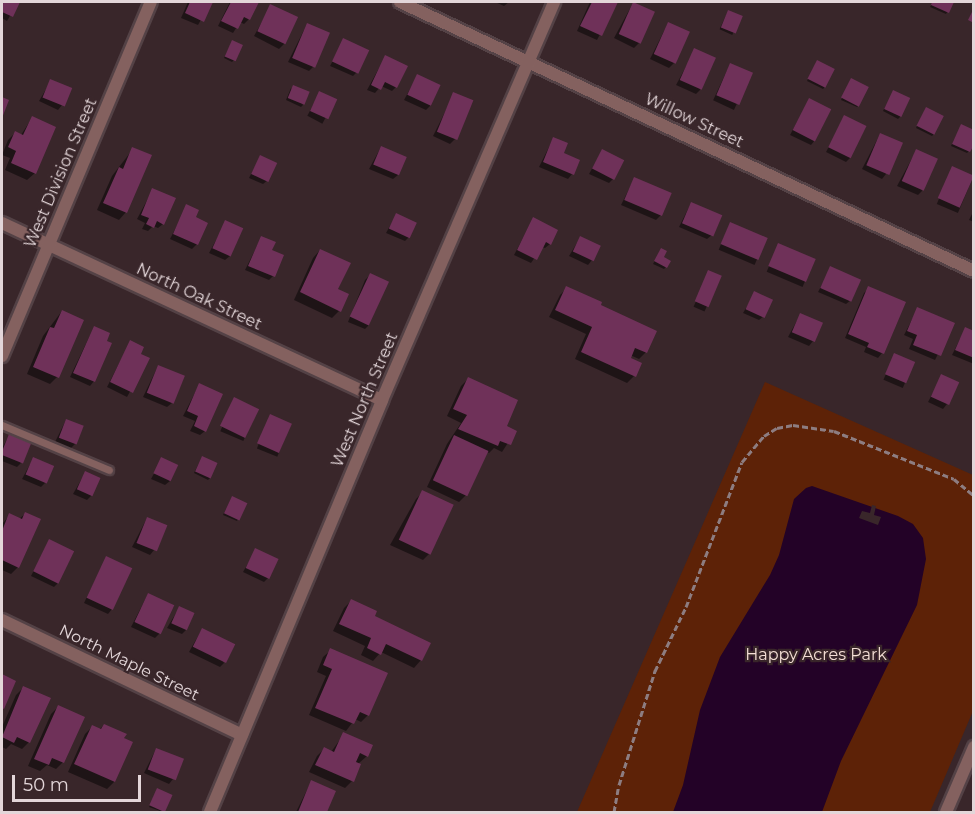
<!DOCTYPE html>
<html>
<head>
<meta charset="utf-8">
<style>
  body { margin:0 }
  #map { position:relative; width:975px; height:814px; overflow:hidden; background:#39262a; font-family:Montserrat,sans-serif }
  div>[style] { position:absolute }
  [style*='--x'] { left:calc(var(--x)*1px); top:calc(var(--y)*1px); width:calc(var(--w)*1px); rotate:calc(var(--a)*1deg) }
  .green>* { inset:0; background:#5d2207 }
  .water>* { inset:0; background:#230227 }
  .pier>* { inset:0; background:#39262a }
  .shadow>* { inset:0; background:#0007; transform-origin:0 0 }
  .building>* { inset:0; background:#6f3159; transform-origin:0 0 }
  .path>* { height:3px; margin-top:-1.5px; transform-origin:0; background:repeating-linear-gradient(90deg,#8d7d81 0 6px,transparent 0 9px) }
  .roads { filter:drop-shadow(2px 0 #544246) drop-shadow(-2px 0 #544246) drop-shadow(0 2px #544246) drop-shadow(0 -2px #544246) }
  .service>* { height:7px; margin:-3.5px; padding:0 3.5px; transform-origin:3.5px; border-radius:3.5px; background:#84615f }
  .minor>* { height:12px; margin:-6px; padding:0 6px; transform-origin:6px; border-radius:6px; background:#84615f }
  span { translate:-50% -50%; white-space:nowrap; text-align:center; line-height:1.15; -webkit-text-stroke:4.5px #39262a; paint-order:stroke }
  .street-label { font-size:16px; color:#e3d6d9 }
  .park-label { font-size:16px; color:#f4ded6 }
  .frame { position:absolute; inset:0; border:3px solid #e3d6d9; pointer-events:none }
  .scale { position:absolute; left:12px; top:775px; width:129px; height:27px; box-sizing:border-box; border:3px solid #e3d6d9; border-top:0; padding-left:8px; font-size:18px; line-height:21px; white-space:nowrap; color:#e3d6d9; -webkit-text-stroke:4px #39262a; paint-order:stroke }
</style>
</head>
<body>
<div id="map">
  <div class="green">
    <i style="clip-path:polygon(765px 382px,973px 475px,973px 711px,930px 812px,577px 812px)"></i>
  </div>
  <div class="water">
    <i style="clip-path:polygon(812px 486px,898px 516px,913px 524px,923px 538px,926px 559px,917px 605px,841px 761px,822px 812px,673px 812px,683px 785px,700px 710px,720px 657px,770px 575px,779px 555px,794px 499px,806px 488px)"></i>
  </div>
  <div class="pier">
    <i style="clip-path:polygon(872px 505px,876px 506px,874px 515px,881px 517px,878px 525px,859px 518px,862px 511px,870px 513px)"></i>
  </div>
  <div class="shadow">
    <i style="clip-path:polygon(2px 2px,18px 2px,7px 21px,2px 18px)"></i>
    <i style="clip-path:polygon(188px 2px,211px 2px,198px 25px,181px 18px)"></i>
    <i style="clip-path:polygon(230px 2px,257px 2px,249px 19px,244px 24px,240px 22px,233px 33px,218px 26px)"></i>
    <i style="clip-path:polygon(495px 2px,509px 2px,504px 6px)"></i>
    <i style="clip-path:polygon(590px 2px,617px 2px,597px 40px,577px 31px)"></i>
    <i style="clip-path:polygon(933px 2px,953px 2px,946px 14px,930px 7px)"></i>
    <i style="clip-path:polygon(633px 3px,639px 43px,634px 48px,614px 38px)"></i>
    <i style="clip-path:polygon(271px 6px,284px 44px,279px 49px,254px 36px)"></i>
    <i style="left:728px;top:11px;width:14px;height:20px;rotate:25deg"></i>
    <i style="clip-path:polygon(668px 23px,674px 63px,669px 68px,650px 59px)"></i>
    <i style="clip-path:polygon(307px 24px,313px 67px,309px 71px,288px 62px)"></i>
    <i style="clip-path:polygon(344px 40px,357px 72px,353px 76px,330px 66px)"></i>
    <i style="clip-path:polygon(231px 44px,234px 60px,232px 62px,224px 58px)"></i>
    <i style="clip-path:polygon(695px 50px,700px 90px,696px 94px,676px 85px)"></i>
    <i style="clip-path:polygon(385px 57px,396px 87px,392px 91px,381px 86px,375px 93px,367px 90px)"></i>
    <i style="left:730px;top:64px;width:23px;height:40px;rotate:25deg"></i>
    <i style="clip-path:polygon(816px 64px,825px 87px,823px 89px,807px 81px)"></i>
    <i style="clip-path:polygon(417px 76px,431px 105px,426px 110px,404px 100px)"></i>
    <i style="clip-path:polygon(51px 81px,62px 105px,58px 110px,39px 101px)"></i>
    <i style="clip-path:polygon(850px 82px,859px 105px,857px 107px,841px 100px)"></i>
    <i style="clip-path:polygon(291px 88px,303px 105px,301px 107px,286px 100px)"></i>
    <i style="left:320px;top:92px;width:17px;height:27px;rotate:28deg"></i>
    <i style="clip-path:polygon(893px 92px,900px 117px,898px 119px,883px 111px)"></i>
    <i style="clip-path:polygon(454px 94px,455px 139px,450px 144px,433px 136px)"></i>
    <i style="clip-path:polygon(809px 100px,815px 140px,811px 145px,790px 135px)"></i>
    <i style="clip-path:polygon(925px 111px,934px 134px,932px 136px,916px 128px)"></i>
    <i style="clip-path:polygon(845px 117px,851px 157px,846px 162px,826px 152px)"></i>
    <i style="clip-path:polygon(32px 118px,35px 173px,27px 180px,5px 170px,10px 158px,2px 155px,8px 140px,15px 133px,21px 135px)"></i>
    <i style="clip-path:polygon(960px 128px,969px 151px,967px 153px,951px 146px)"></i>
    <i style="clip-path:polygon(880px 134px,886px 174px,882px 179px,862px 169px)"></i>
    <i style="clip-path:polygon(553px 139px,572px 174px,568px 179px,539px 167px)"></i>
    <i style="clip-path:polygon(381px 147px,398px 175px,393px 179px,369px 169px)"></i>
    <i style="clip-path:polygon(133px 149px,126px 212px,119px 220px,97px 210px,112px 176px)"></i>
    <i style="clip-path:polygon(602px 151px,613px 179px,609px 183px,589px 174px)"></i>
    <i style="clip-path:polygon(916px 151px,922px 191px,918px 195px,897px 186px)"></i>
    <i style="clip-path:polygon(260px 157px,268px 180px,263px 184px,249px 178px)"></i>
    <i style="left:952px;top:168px;width:23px;height:39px;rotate:23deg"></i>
    <i style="clip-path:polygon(634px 179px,661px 215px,656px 220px,621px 205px)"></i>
    <i style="clip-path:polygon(153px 189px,163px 224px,158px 228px,153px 226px,148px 231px,142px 229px,145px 223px,137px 219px)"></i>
    <i style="clip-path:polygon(691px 203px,712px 235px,707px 239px,679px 227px)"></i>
    <i style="clip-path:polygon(187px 206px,194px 218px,197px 244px,192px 249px,170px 239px)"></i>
    <i style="clip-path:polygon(974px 210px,974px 222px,969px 220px)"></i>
    <i style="clip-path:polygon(396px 215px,409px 237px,405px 241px,386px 233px)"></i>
    <i style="clip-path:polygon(533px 219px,550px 244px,545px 248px,542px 247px,531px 263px,514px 255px)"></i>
    <i style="clip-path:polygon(226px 222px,230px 256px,225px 260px,209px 253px)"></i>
    <i style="left:730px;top:223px;width:39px;height:29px;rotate:23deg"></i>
    <i style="clip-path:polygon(261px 238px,270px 251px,273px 276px,269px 280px,245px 270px)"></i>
    <i style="clip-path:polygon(580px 238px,592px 260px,588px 265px,569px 256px)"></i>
    <i style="left:778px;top:245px;width:39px;height:29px;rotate:23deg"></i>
    <i style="clip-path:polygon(320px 250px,339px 311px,332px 318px,294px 300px,313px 258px)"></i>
    <i style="clip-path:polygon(660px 251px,666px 267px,664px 269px,653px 264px)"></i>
    <i style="clip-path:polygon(831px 268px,851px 300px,846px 304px,818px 292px)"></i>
    <i style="left:709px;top:272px;width:12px;height:38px;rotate:24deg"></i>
    <i style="clip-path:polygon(370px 275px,369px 325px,365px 329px,348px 322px,365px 280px)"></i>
    <i style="clip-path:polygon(567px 288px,599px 306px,646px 352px,639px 359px,630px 355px,634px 376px,627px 383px,575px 359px,586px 334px,549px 317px,560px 295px)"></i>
    <i style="clip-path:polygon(869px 288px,904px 303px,882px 353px,878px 358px,864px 352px,866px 347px,845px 338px,864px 293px)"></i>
    <i style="clip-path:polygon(755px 293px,764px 316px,759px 320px,743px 313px)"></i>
    <i style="clip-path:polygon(918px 308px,953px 324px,935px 360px,909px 349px,913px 339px,904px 335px)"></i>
    <i style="clip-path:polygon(62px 311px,57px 377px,50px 384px,27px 374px,43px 336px)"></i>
    <i style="clip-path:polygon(800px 315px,813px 341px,809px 346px,788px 337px)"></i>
    <i style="clip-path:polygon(94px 327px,94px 381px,90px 386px,70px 377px)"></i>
    <i style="clip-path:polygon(965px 329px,974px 332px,974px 364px,952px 355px)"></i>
    <i style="clip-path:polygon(130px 342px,139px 355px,148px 359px,127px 397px,107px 387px)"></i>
    <i style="left:894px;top:355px;width:21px;height:27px;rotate:23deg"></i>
    <i style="clip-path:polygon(158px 366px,172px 403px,167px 407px,143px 397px)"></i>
    <i style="clip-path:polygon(942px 376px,947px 404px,943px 409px,928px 402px)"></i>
    <i style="clip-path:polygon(468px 379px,505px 427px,515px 432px,502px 452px,494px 448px,489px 453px,486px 451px,466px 495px,459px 502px,427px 487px,447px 444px,461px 423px,447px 416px,461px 386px)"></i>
    <i style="clip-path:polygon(199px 385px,205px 431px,200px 435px,190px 431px,195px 421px,183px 416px)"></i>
    <i style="left:234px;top:399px;width:25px;height:35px;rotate:23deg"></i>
    <i style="left:270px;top:416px;width:22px;height:35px;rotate:22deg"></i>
    <i style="clip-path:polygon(66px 420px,75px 444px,70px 449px,55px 442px)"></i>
    <i style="clip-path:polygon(9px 436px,21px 463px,17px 467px,2px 461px,2px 448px)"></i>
    <i style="clip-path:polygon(202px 457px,210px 478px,208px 480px,194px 473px)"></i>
    <i style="clip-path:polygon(33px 459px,45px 483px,41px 487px,22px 479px)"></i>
    <i style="clip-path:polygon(162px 459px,170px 481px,165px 485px,151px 479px)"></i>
    <i style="clip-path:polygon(85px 473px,92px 495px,87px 500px,73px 494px)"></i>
    <i style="clip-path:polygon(423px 492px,430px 553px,423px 560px,390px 545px,416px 499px)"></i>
    <i style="clip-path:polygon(232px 497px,238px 519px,237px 521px,223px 515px)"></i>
    <i style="clip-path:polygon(25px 514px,18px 567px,11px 574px,2px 570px,2px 524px,10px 515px,19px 519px)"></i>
    <i style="clip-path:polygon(147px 518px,154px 550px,150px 555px,132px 547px)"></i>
    <i style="clip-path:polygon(49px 541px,59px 582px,54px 587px,31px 576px)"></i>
    <i style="clip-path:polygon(256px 550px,269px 577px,264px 582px,243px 572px)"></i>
    <i style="clip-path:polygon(106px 558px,112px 609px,108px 614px,84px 603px)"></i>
    <i style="clip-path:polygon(148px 594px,160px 633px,155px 638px,131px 627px)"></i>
    <i style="clip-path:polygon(351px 601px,373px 617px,421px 660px,414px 668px,381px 652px,373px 661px,361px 655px,365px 646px,333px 631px,344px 608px)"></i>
    <i style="clip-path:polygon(179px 608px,186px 630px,182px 634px,167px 628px)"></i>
    <i style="clip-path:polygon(202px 629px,224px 663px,220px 667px,189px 652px)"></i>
    <i style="clip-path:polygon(331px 650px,368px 715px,361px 722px,355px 719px,346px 731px,309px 715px,326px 676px,317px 672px,323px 657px)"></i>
    <i style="clip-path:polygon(23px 688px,29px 742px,22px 749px,11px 744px,6px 749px,2px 747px,2px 727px,16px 695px)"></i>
    <i style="clip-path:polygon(58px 707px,63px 762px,56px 769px,47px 765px,40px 771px,28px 766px,51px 714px)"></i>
    <i style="clip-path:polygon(104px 725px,131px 743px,114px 782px,107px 789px,68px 772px,85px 734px,92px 727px,99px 730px)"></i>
    <i style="clip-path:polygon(344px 734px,367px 756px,358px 764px,352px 781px,345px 788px,309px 772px,317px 756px,324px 749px,331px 752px)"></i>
    <i style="clip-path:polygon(156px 749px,173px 779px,169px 784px,144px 773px)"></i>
    <i style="clip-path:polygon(311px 782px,334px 792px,326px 812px,296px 812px)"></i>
    <i style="clip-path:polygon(157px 790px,165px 811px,163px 812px,149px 807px)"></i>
  </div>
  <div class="building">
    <i style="clip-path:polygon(2px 2px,20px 2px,13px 17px,2px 12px)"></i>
    <i style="clip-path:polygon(190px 2px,213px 2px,204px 22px,185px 13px)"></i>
    <i style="clip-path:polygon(231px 2px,259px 2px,250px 20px,244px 17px,238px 29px,221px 21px)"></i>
    <i style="clip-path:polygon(592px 2px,618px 2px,602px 36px,580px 26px)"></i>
    <i style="left:633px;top:2px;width:24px;height:35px;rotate:24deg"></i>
    <i style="clip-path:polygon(932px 2px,954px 2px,949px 13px,931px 5px)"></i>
    <i style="left:270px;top:4px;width:31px;height:30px;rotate:25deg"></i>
    <i style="clip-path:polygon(974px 8px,974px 23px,968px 20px)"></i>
    <i style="left:728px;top:10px;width:16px;height:19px;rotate:22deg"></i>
    <i style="left:668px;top:22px;width:24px;height:35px;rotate:24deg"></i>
    <i style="left:307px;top:23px;width:25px;height:38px;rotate:23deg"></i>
    <i style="left:343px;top:38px;width:29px;height:26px;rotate:25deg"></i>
    <i style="left:232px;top:40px;width:12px;height:18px;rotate:24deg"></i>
    <i style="left:694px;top:48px;width:24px;height:35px;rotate:24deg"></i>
    <i style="clip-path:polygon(385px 55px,408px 66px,397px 88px,385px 82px,381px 90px,371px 85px)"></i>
    <i style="left:817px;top:60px;width:20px;height:21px;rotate:27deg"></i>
    <i style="left:730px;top:63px;width:25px;height:35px;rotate:23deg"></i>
    <i style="left:417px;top:74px;width:26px;height:23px;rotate:25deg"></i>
    <i style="left:851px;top:78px;width:20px;height:22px;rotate:27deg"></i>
    <i style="left:50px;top:79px;width:24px;height:20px;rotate:22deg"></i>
    <i style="left:293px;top:85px;width:18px;height:14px;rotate:22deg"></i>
    <i style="left:893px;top:90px;width:19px;height:21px;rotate:25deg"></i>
    <i style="left:319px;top:91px;width:20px;height:22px;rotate:24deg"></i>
    <i style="left:453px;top:92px;width:22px;height:43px;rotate:22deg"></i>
    <i style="clip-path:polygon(2px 97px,9px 100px,2px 118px)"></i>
    <i style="left:809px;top:98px;width:25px;height:36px;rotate:27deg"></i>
    <i style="left:926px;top:107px;width:20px;height:21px;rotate:27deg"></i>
    <i style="left:844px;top:115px;width:25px;height:36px;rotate:26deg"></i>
    <i style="clip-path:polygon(32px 116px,56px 127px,36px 174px,11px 163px,16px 151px,8px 147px,15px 131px,23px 135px)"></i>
    <i style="clip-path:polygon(961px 124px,974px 130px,974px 145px,970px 152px,952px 144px)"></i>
    <i style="left:880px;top:133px;width:25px;height:35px;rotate:23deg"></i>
    <i style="clip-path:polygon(553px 137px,568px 143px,564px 153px,580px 160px,574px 175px,543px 162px)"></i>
    <i style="left:381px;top:146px;width:28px;height:20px;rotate:23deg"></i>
    <i style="clip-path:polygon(132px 147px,152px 155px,127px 213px,103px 203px,119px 167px,123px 169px)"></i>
    <i style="left:602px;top:149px;width:25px;height:22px;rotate:27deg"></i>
    <i style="left:916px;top:149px;width:24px;height:35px;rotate:24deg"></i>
    <i style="left:260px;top:155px;width:19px;height:21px;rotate:25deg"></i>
    <i style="left:952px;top:166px;width:24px;height:35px;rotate:24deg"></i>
    <i style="left:634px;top:177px;width:41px;height:25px;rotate:23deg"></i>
    <i style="clip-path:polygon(152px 188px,176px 198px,164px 225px,157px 221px,154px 228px,146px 224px,149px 218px,141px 215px)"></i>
    <i style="left:691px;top:202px;width:34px;height:23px;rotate:23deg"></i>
    <i style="clip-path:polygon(186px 204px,199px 210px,196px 217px,208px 223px,198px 245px,173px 234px)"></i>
    <i style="left:396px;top:213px;width:23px;height:17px;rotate:25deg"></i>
    <i style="clip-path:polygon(533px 217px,558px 230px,551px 245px,546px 242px,537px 260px,517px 250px)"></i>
    <i style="left:225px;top:220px;width:20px;height:31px;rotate:24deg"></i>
    <i style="left:730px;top:222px;width:41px;height:24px;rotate:23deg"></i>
    <i style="clip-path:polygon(261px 236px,276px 242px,272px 250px,284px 255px,275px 277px,248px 266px)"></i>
    <i style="left:580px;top:236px;width:23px;height:17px;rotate:25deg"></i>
    <i style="left:778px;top:243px;width:41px;height:25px;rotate:23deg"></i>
    <i style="clip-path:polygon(661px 248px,667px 251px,664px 257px,671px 261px,667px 268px,654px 261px)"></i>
    <i style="clip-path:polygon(320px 249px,351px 263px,338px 289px,349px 294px,341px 312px,300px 292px)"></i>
    <i style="left:830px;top:266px;width:34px;height:24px;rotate:24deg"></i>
    <i style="left:708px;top:270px;width:15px;height:34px;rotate:23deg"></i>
    <i style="left:370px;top:273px;width:21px;height:48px;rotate:25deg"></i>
    <i style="clip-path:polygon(566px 286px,602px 302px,601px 305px,657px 331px,647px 353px,635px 348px,631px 358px,642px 363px,636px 377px,581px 352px,592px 327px,555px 310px)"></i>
    <i style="clip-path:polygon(868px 286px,906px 302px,884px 354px,867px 347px,869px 343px,848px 334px)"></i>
    <i style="left:754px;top:291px;width:21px;height:20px;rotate:25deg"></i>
    <i style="clip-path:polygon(917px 307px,955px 323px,941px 356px,913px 345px,917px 335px,907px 331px)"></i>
    <i style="clip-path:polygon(62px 310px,84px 320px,59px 378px,33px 367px,50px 327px,54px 328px)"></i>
    <i style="left:800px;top:313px;width:25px;height:21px;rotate:23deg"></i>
    <i style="clip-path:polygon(94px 326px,110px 333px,107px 341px,112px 343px,95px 382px,73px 373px)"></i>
    <i style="clip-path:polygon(965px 327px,974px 331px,974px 358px,955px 350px)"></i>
    <i style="clip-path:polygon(130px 340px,144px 347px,141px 354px,150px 358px,133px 393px,110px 382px)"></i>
    <i style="left:894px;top:353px;width:23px;height:23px;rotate:23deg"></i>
    <i style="left:158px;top:365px;width:29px;height:30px;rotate:22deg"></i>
    <i style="left:941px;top:374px;width:20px;height:25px;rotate:24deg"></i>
    <i style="clip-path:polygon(468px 377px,518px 400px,507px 426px,517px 431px,511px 445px,500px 441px,498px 446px,458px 429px,467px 415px,453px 409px)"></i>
    <i style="clip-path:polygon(199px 383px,223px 394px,206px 432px,194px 426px,198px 416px,187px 411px)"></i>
    <i style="left:234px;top:397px;width:28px;height:32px;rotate:26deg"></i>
    <i style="left:270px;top:414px;width:24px;height:32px;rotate:24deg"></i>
    <i style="left:66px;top:419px;width:19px;height:20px;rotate:21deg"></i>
    <i style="left:9px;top:434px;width:24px;height:22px;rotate:22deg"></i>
    <i style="left:454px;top:435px;width:38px;height:50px;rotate:25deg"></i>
    <i style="left:202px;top:456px;width:17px;height:17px;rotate:24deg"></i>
    <i style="left:33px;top:457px;width:23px;height:19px;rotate:23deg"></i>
    <i style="left:161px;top:457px;width:19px;height:18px;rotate:25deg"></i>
    <i style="left:85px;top:471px;width:17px;height:20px;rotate:24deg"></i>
    <i style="left:422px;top:490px;width:35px;height:55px;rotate:25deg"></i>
    <i style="left:232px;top:496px;width:17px;height:19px;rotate:25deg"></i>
    <i style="clip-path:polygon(25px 512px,41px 519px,19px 568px,2px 560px,2px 531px,9px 513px,22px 519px)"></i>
    <i style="left:147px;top:517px;width:22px;height:28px;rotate:22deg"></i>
    <i style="left:49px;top:539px;width:28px;height:36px;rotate:26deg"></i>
    <i style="left:255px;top:548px;width:26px;height:22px;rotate:25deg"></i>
    <i style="left:106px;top:556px;width:29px;height:46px;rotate:25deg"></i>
    <i style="left:148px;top:593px;width:29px;height:32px;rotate:25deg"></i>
    <i style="clip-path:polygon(351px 599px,377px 611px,375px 616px,431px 643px,422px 661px,386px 644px,381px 655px,367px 648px,371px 638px,339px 624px)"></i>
    <i style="left:179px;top:606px;width:17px;height:19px;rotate:24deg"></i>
    <i style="left:202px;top:628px;width:37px;height:21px;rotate:26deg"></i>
    <i style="clip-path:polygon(330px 648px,388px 673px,369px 716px,360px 712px,354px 724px,315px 708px,332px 669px,323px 665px)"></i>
    <i style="clip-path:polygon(2px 674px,16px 681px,4px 709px,2px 708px)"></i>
    <i style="clip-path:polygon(23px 686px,51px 698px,30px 743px,17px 737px,14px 743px,2px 737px)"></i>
    <i style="clip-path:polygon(58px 705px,85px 717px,64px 763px,52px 758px,49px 765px,34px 759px)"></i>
    <i style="clip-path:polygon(104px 724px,127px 734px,124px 738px,133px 742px,115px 782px,74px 764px,92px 725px,101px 729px)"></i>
    <i style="clip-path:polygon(343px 732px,373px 745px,368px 757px,360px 753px,356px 762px,361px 764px,354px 782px,315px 765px,324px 747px,334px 752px)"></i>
    <i style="left:156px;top:748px;width:30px;height:23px;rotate:21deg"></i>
    <i style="clip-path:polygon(311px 780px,336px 791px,327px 812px,298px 812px)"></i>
    <i style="left:157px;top:788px;width:17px;height:19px;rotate:24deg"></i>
  </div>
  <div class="path">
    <i style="--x:614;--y:812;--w:27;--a:-80"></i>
    <i style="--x:619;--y:785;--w:120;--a:-72.5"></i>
    <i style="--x:655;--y:671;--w:71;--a:-64.2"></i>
    <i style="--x:686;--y:607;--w:155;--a:-68.9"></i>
    <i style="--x:742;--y:462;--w:34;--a:-50"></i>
    <i style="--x:764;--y:436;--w:15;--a:-32"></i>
    <i style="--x:777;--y:428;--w:16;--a:-11"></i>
    <i style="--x:793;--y:425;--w:41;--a:8.3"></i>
    <i style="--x:834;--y:431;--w:129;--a:21.8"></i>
    <i style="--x:954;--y:479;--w:26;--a:40"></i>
  </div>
  <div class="roads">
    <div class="service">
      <i style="--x:2;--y:425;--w:116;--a:22.8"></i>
    </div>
    <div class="minor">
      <i style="--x:400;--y:2;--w:634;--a:25.11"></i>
      <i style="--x:2;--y:223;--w:419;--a:25"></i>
      <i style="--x:2;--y:356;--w:384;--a:-67.2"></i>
      <i style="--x:2;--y:620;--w:266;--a:25.6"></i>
      <i style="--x:210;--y:812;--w:446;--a:-67.3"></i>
      <i style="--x:382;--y:400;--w:434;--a:-66.6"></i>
      <i style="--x:946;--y:812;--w:71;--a:-66.7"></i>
    </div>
  </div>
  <div class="street-label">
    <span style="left:694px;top:121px;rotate:25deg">Willow Street</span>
    <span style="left:61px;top:173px;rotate:-67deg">West Division Street</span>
    <span style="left:199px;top:297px;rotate:25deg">North Oak Street</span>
    <span style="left:365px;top:400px;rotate:-67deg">West North Street</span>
    <span style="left:129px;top:663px;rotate:26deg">North Maple Street</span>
  </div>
  <div class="park-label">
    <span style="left:816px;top:655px">Happy Acres Park</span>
  </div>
  <div class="frame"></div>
  <div class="scale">50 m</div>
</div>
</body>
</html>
